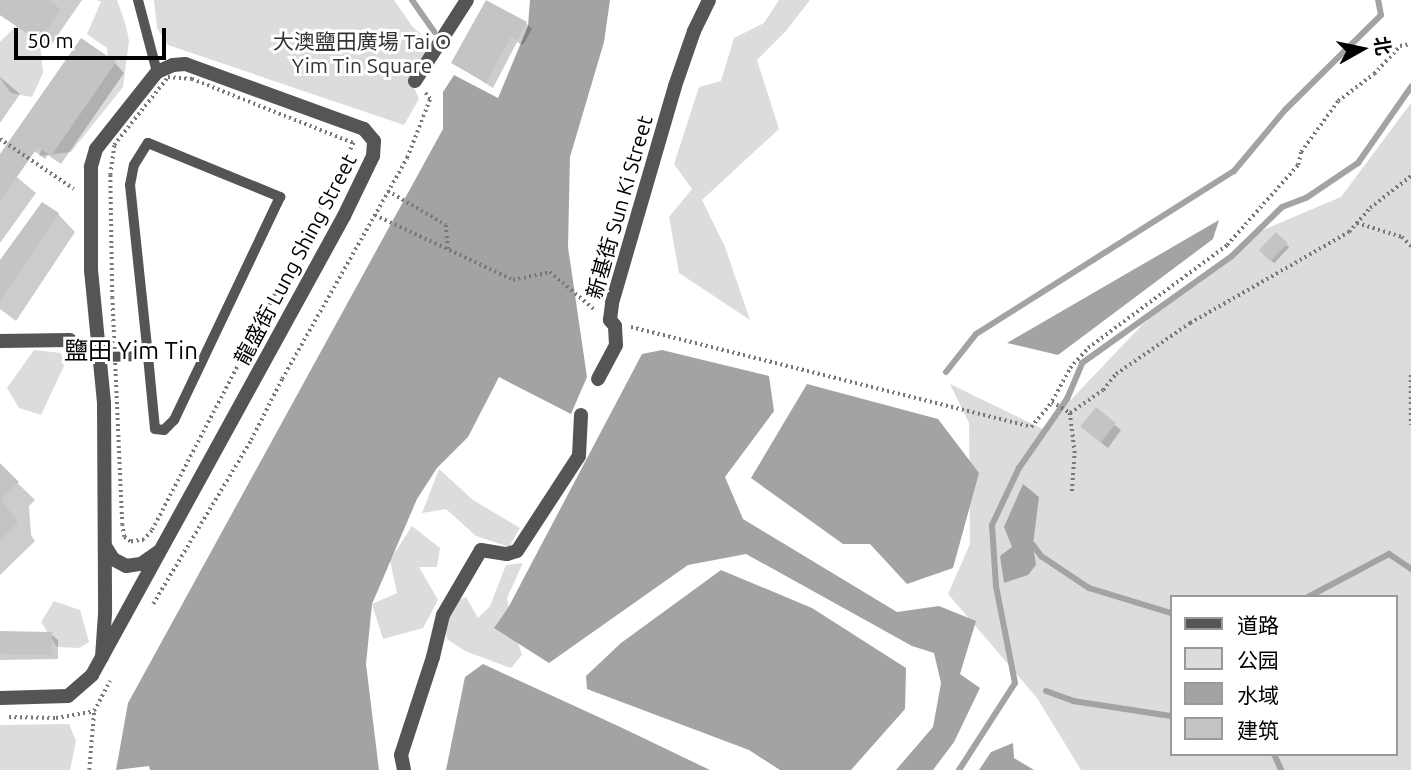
<!DOCTYPE html>
<html>
<head>
<meta charset="utf-8">
<style>
  body { margin:0 }
  #map { position:relative; width:1411px; height:770px; overflow:hidden; background:#fff; font-family:Ubuntu,"Noto Sans SC",sans-serif }
  div>[style] { position:absolute }
  [style*='--x'] { left:calc(var(--x)*1px); top:calc(var(--y)*1px); width:calc(var(--w)*1px); rotate:calc(var(--a)*1deg) }
  .green>* { inset:0; background:#dcdcdc }
  .water>* { inset:0; background:#a3a3a3 }
  .shadow>* { inset:0; background:#0003; transform-origin:0 0 }
  .stream>* { height:6px; margin:-3px; padding:0 3px; transform-origin:3px; border-radius:3px; background:#a3a3a3 }
  .building>* { inset:0; background:#c4c4c4; transform-origin:0 0 }
  .path>* { height:3.5px; margin-top:-1.75px; transform-origin:0; background:repeating-linear-gradient(90deg,#777 0 2px,transparent 0 5.5px) }
  .lane>* { height:10px; margin:-5px; padding:0 5px; transform-origin:5px; border-radius:5px; background:#555 }
  .street>* { height:14px; margin:-7px; padding:0 7px; transform-origin:7px; border-radius:7px; background:#555 }
  span { translate:-50% -50%; white-space:nowrap; text-align:center; line-height:1.15; -webkit-text-stroke:6px #fff; paint-order:stroke }
  .park-label { font-size:21px; color:#333 }
  .street-label { font-size:21px; color:#000 }
  .quarter-label { font-size:24px; color:#000 }
  .legend { position:absolute; left:1170px; top:595px; width:228px; height:161px; box-sizing:border-box; background:#fff; border:2px solid #999; margin:0; padding:9px 12px; list-style:none; font-size:21px; color:#000 }
  .legend li { display:flex; align-items:center; gap:14px; height:35px }
  .legend b { width:35px; border:2px solid #999 }
  .north { position:absolute; left:1327px; top:14px; width:70px; height:70px; -webkit-text-stroke:5px #fff; paint-order:stroke; rotate:81deg; font-size:19px; font-weight:700; line-height:28px; text-align:center; color:#000 }
  .north::after { content:''; display:block; margin:auto; width:24px; height:32px; background:#000; clip-path:polygon(50% 0,100% 100%,50% 72%,0 100%) }
  .scale { position:absolute; left:14px; top:28px; width:152px; height:32px; box-sizing:border-box; border:4px solid #000; border-top:0; padding-left:9px; font-size:21px; line-height:24px; white-space:nowrap; color:#000; -webkit-text-stroke:5px #fff; paint-order:stroke }
</style>
</head>
<body>
<div id="map">
  <div class="green">
    <i style="clip-path:polygon(97px 0,117px 0,126px 26px,129px 41px,123px 87px,71px 152px,39px 156px,47px 136px,108px 66px,107px 48px,87px 34px,101px 2px)"></i>
    <i style="clip-path:polygon(154px 0,394px 0,412px 26px,430px 43px,410px 78px,419px 99px,404px 125px,168px 45px,157px 28px)"></i>
    <i style="clip-path:polygon(779px 0,810px 0,786px 31px,757px 60px,779px 129px,702px 200px,725px 247px,750px 320px,679px 273px,669px 217px,692px 189px,674px 164px,699px 87px,721px 81px,734px 38px,764px 23px)"></i>
    <i style="clip-path:polygon(21px 21px,40px 40px,43px 73px,32px 97px,11px 93px,0 78px,0 42px)"></i>
    <i style="clip-path:polygon(evenodd,1411px 103px,1411px 770px,1081px 770px,1037px 698px,948px 594px,970px 544px,969px 423px,950px 384px,1043px 429px,1143px 324px,1212px 268px,1263px 230px,1341px 197px,1411px 103px,1171px 597px,1395px 597px,1395px 754px,1171px 754px,1171px 597px)"></i>
    <i style="clip-path:polygon(34px 350px,61px 353px,64px 366px,41px 415px,19px 408px,7px 388px)"></i>
    <i style="clip-path:polygon(439px 469px,473px 500px,520px 528px,509px 547px,476px 536px,446px 509px,422px 513px)"></i>
    <i style="clip-path:polygon(412px 526px,440px 548px,437px 567px,419px 567px,438px 600px,423px 628px,383px 639px,372px 604px,397px 593px,390px 560px)"></i>
    <i style="clip-path:polygon(523px 563px,507px 598px,512px 624px,522px 655px,511px 668px,465px 651px,447px 639px,441px 607px,466px 597px,478px 618px,490px 606px,506px 565px)"></i>
    <i style="clip-path:polygon(54px 601px,80px 610px,89px 642px,79px 648px,57px 647px,41px 622px)"></i>
    <i style="clip-path:polygon(69px 724px,76px 741px,70px 770px,0 770px,0 725px)"></i>
  </div>
  <div class="water">
    <i style="clip-path:polygon(530px 0,610px 0,604px 42px,570px 157px,568px 247px,587px 377px,571px 414px,499px 377px,468px 437px,437px 468px,417px 499px,372px 604px,366px 664px,379px 770px,150px 770px,149px 766px,116px 770px,128px 703px,443px 129px,443px 92px,454px 75px,498px 98px,528px 26px)"></i>
    <i style="clip-path:polygon(1219px 220px,1213px 239px,1058px 355px,1007px 343px)"></i>
    <i style="clip-path:polygon(662px 350px,769px 376px,774px 411px,725px 477px,743px 519px,897px 612px,939px 606px,976px 621px,960px 674px,980px 688px,954px 742px,933px 770px,896px 770px,933px 727px,941px 683px,934px 653px,912px 646px,746px 554px,688px 565px,549px 663px,494px 628px,508px 608px,642px 354px)"></i>
    <i style="clip-path:polygon(807px 384px,938px 419px,979px 473px,953px 568px,907px 584px,870px 544px,843px 544px,751px 478px)"></i>
    <i style="clip-path:polygon(1023px 484px,1039px 497px,1033px 545px,1036px 565px,1028px 575px,1004px 583px,1000px 556px,1012px 547px,1004px 527px)"></i>
    <i style="clip-path:polygon(721px 570px,812px 608px,906px 668px,905px 709px,851px 770px,780px 770px,749px 750px,587px 689px,586px 676px,621px 643px)"></i>
    <i style="clip-path:polygon(483px 664px,616px 725px,710px 770px,446px 770px,465px 677px)"></i>
    <i style="clip-path:polygon(1013px 743px,1014px 758px,1034px 770px,979px 770px,991px 752px)"></i>
  </div>
  <div class="shadow">
    <i style="clip-path:polygon(0 0,82px 0,49px 48px,0 15px)"></i>
    <i style="clip-path:polygon(526px 23px,532px 29px,523px 45px,517px 42px,493px 88px,453px 63px)"></i>
    <i style="clip-path:polygon(115px 63px,124px 73px,61px 164px,48px 155px,45px 159px,25px 144px)"></i>
    <i style="clip-path:polygon(0 77px,20px 94px,0 123px)"></i>
    <i style="clip-path:polygon(0 163px,36px 193px,0 243px)"></i>
    <i style="clip-path:polygon(58px 214px,75px 232px,16px 321px,0 309px,0 263px)"></i>
    <i style="left:1276px;top:235px;width:18px;height:22px;rotate:43deg"></i>
    <i style="clip-path:polygon(1096px 410px,1121px 430px,1108px 448px,1089px 433px)"></i>
    <i style="clip-path:polygon(0 466px,35px 500px,29px 506px,31px 535px,35px 541px,0 575px)"></i>
    <i style="clip-path:polygon(0 633px,51px 634px,58px 640px,58px 659px,0 660px)"></i>
  </div>
  <div class="stream">
    <i style="--x:412;--y:0;--w:39;--a:55"></i>
    <i style="--x:946;--y:372;--w:48;--a:-51.7"></i>
    <i style="--x:976;--y:334;--w:305;--a:-32.3"></i>
    <i style="--x:1234;--y:171;--w:80;--a:-50.1"></i>
    <i style="--x:1285;--y:110;--w:135;--a:-44.7"></i>
    <i style="--x:1381;--y:15;--w:15;--a:-101"></i>
    <i style="--x:1033;--y:545;--w:14;--a:54"></i>
    <i style="--x:1041;--y:556;--w:58;--a:33.7"></i>
    <i style="--x:1089;--y:588;--w:86;--a:17"></i>
    <i style="--x:1308;--y:597;--w:92;--a:-28"></i>
    <i style="--x:1389;--y:554;--w:27;--a:34"></i>
    <i style="--x:1046;--y:691;--w:29;--a:20"></i>
    <i style="--x:1073;--y:701;--w:99;--a:8.7"></i>
    <i style="--x:1274;--y:754;--w:17;--a:66"></i>
    <i style="--x:959;--y:770;--w:103;--a:-57.2"></i>
    <i style="--x:1015;--y:683;--w:99;--a:-101.1"></i>
    <i style="--x:996;--y:586;--w:61;--a:-93.8"></i>
    <i style="--x:992;--y:525;--w:63;--a:-64.7"></i>
    <i style="--x:1019;--y:468;--w:84;--a:-55.2"></i>
    <i style="--x:1067;--y:399;--w:39;--a:-67"></i>
    <i style="--x:1082;--y:363;--w:184;--a:-35.5"></i>
    <i style="--x:1232;--y:256;--w:70;--a:-44.4"></i>
    <i style="--x:1282;--y:207;--w:26;--a:-21"></i>
    <i style="--x:1306;--y:198;--w:63;--a:-33.9"></i>
    <i style="--x:1358;--y:163;--w:93;--a:-55.1"></i>
  </div>
  <div class="building">
    <i style="clip-path:polygon(0 0,48px 0,61px 9px,39px 41px,0 15px)"></i>
    <i style="clip-path:polygon(486px 0,527px 22px,517px 40px,511px 37px,486px 83px,451px 63px)"></i>
    <i style="clip-path:polygon(81px 38px,116px 62px,51px 156px,38px 147px,0 201px,0 154px)"></i>
    <i style="clip-path:polygon(42px 202px,59px 213px,0 301px,0 260px)"></i>
    <i style="left:1276px;top:232px;width:16px;height:25px;rotate:43deg"></i>
    <i style="left:1096px;top:407px;width:26px;height:25px;rotate:39deg"></i>
    <i style="clip-path:polygon(0 463px,19px 482px,1px 499px,18px 522px,0 540px)"></i>
    <i style="left:0;top:631px;width:52px;height:23px;rotate:1deg"></i>
  </div>
  <div class="path">
    <i style="--x:168;--y:77;--w:24;--a:5"></i>
    <i style="--x:192;--y:79;--w:174;--a:21.6"></i>
    <i style="--x:354;--y:143;--w:437;--a:117.5"></i>
    <i style="--x:152;--y:531;--w:12;--a:132"></i>
    <i style="--x:144;--y:540;--w:14;--a:172"></i>
    <i style="--x:130;--y:542;--w:8;--a:-140"></i>
    <i style="--x:124;--y:537;--w:12;--a:-99"></i>
    <i style="--x:122;--y:525;--w:227;--a:-92.5"></i>
    <i style="--x:112;--y:298;--w:123;--a:-90.9"></i>
    <i style="--x:110;--y:175;--w:30;--a:-82"></i>
    <i style="--x:114;--y:145;--w:87;--a:-51.5"></i>
    <i style="--x:0;--y:139;--w:89;--a:34"></i>
    <i style="--x:388;--y:191;--w:67;--a:30.4"></i>
    <i style="--x:446;--y:225;--w:25;--a:85"></i>
    <i style="--x:375;--y:215;--w:153;--a:25.2"></i>
    <i style="--x:513;--y:280;--w:38;--a:-12"></i>
    <i style="--x:550;--y:272;--w:57;--a:40.1"></i>
    <i style="--x:1357;--y:223;--w:47;--a:17.3"></i>
    <i style="--x:1402;--y:237;--w:13;--a:45"></i>
    <i style="--x:631;--y:327;--w:412;--a:14"></i>
    <i style="--x:1031;--y:427;--w:33;--a:-50"></i>
    <i style="--x:1052;--y:402;--w:21;--a:31"></i>
    <i style="--x:1070;--y:413;--w:40;--a:-34.9"></i>
    <i style="--x:1103;--y:390;--w:21;--a:-51"></i>
    <i style="--x:1116;--y:374;--w:90;--a:-34.6"></i>
    <i style="--x:1190;--y:323;--w:183;--a:-29.8"></i>
    <i style="--x:1349;--y:232;--w:32;--a:-49"></i>
    <i style="--x:1370;--y:208;--w:52;--a:-38"></i>
    <i style="--x:1411;--y:375;--w:50;--a:90"></i>
    <i style="--x:1052;--y:401;--w:38;--a:-61"></i>
    <i style="--x:1070;--y:368;--w:27;--a:-48"></i>
    <i style="--x:1088;--y:348;--w:173;--a:-36.5"></i>
    <i style="--x:1227;--y:245;--w:107;--a:-48.4"></i>
    <i style="--x:1298;--y:165;--w:13;--a:-77"></i>
    <i style="--x:1301;--y:152;--w:63;--a:-54"></i>
    <i style="--x:1338;--y:101;--w:45;--a:-36.9"></i>
    <i style="--x:1374;--y:74;--w:38;--a:-47"></i>
    <i style="--x:1400;--y:46;--w:11;--a:-10"></i>
    <i style="--x:1070;--y:413;--w:38;--a:83"></i>
    <i style="--x:1075;--y:451;--w:42;--a:94.1"></i>
    <i style="--x:153;--y:604;--w:191;--a:-59.1"></i>
    <i style="--x:251;--y:440;--w:68;--a:-63.1"></i>
    <i style="--x:282;--y:379;--w:254;--a:-60.5"></i>
    <i style="--x:407;--y:158;--w:63;--a:-68.7"></i>
    <i style="--x:430;--y:99;--w:8;--a:-130"></i>
    <i style="--x:9;--y:717;--w:47;--a:1.2"></i>
    <i style="--x:56;--y:718;--w:39;--a:-10"></i>
    <i style="--x:89;--y:770;--w:59;--a:-85.2"></i>
    <i style="--x:94;--y:711;--w:34;--a:-62"></i>
  </div>
  <div class="lane">
    <i style="--x:138;--y:0;--w:74;--a:75.2"></i>
    <i style="--x:101;--y:357;--w:47;--a:-1.2"></i>
    <i style="--x:148;--y:356;--w:172;--a:-96"></i>
    <i style="--x:130;--y:185;--w:20;--a:-79"></i>
    <i style="--x:134;--y:165;--w:26;--a:-58"></i>
    <i style="--x:148;--y:143;--w:143;--a:22.2"></i>
    <i style="--x:280;--y:197;--w:247;--a:115.4"></i>
    <i style="--x:174;--y:420;--w:14;--a:135"></i>
    <i style="--x:164;--y:430;--w:9;--a:-174"></i>
    <i style="--x:155;--y:429;--w:73;--a:-95.5"></i>
  </div>
  <div class="street">
    <i style="--x:415;--y:81;--w:96;--a:-57.3"></i>
    <i style="--x:0;--y:341;--w:70;--a:-0.8"></i>
    <i style="--x:598;--y:379;--w:38;--a:-62"></i>
    <i style="--x:616;--y:345;--w:19;--a:-93"></i>
    <i style="--x:615;--y:326;--w:8;--a:-130"></i>
    <i style="--x:610;--y:320;--w:17;--a:-83"></i>
    <i style="--x:612;--y:303;--w:226;--a:-73.8"></i>
    <i style="--x:675;--y:86;--w:58;--a:-70.9"></i>
    <i style="--x:694;--y:31;--w:34;--a:-64"></i>
    <i style="--x:105;--y:546;--w:15;--a:58"></i>
    <i style="--x:113;--y:559;--w:15;--a:28"></i>
    <i style="--x:126;--y:566;--w:15;--a:-8"></i>
    <i style="--x:141;--y:564;--w:21;--a:-35"></i>
    <i style="--x:0;--y:698;--w:68;--a:-1.7"></i>
    <i style="--x:68;--y:696;--w:32;--a:-41"></i>
    <i style="--x:92;--y:675;--w:524;--a:-61.23"></i>
    <i style="--x:344;--y:216;--w:67;--a:-64.2"></i>
    <i style="--x:373;--y:156;--w:15;--a:-86"></i>
    <i style="--x:374;--y:141;--w:16;--a:-130"></i>
    <i style="--x:364;--y:129;--w:190;--a:-160"></i>
    <i style="--x:185;--y:64;--w:12;--a:175"></i>
    <i style="--x:173;--y:65;--w:17;--a:156"></i>
    <i style="--x:157;--y:72;--w:98;--a:128.4"></i>
    <i style="--x:96;--y:149;--w:19;--a:106"></i>
    <i style="--x:91;--y:167;--w:103;--a:90"></i>
    <i style="--x:91;--y:270;--w:134;--a:84.4"></i>
    <i style="--x:104;--y:403;--w:211;--a:89.7"></i>
    <i style="--x:105;--y:614;--w:43;--a:94"></i>
    <i style="--x:404;--y:770;--w:15;--a:-101"></i>
    <i style="--x:401;--y:755;--w:103;--a:-71.9"></i>
    <i style="--x:433;--y:657;--w:43;--a:-76.6"></i>
    <i style="--x:443;--y:615;--w:75;--a:-59.7"></i>
    <i style="--x:481;--y:550;--w:26;--a:9"></i>
    <i style="--x:507;--y:554;--w:10;--a:-17"></i>
    <i style="--x:517;--y:551;--w:113;--a:-56.9"></i>
    <i style="--x:579;--y:456;--w:41;--a:-87.2"></i>
  </div>
  <div class="park-label">
    <span style="left:362px;top:53px">大澳鹽田廣場 Tai O<br>Yim Tin Square</span>
  </div>
  <div class="street-label">
    <span style="left:619px;top:207px;rotate:-74deg">新基街 Sun Ki Street</span>
    <span style="left:295px;top:259px;rotate:-62deg">龍盛街 Lung Shing Street</span>
  </div>
  <div class="quarter-label">
    <span style="left:131px;top:351px">鹽田 Yim Tin</span>
  </div>
  <ul class="legend">
  <li><b style="height:9px;background:#555"></b>道路</li>
  <li><b style="height:19px;background:#dcdcdc"></b>公园</li>
  <li><b style="height:19px;background:#a3a3a3"></b>水域</li>
  <li><b style="height:19px;background:#c4c4c4"></b>建筑</li>
  </ul>
  <div class="north">北</div>
  <div class="scale">50 m</div>
</div>
</body>
</html>
